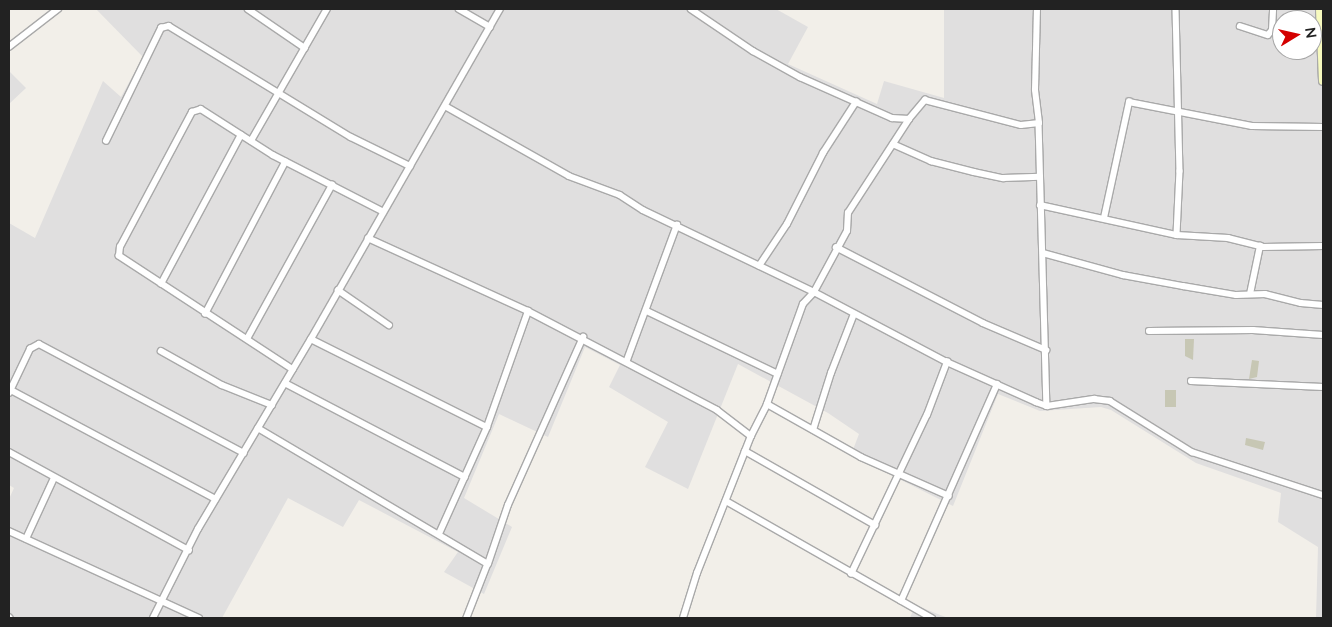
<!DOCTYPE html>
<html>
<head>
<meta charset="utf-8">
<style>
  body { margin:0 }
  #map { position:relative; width:1332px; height:627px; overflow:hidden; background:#f2efe9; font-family:Lato,sans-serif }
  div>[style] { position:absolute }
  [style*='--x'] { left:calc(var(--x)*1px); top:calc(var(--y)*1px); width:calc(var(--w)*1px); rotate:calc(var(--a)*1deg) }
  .residential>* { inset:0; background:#e0dfdf }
  .construction>* { inset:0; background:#c7c7b4; transform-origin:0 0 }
  .roads { filter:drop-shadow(1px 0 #a9a9a9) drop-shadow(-1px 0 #a9a9a9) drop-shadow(0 1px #a9a9a9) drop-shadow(0 -1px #a9a9a9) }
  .street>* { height:5.5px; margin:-2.75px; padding:0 2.75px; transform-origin:2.75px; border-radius:2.75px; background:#fff }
  .secondary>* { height:8px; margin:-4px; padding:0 4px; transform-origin:4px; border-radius:4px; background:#f7fabf }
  span { translate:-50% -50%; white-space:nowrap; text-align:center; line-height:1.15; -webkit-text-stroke:4.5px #fff; paint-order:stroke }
  .frame { position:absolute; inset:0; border:10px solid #222; pointer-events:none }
  .north { position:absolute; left:1272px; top:10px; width:50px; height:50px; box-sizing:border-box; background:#fff; border:1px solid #a7a7a7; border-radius:50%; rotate:81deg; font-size:14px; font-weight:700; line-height:20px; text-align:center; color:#222 }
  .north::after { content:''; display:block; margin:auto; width:18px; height:22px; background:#d40000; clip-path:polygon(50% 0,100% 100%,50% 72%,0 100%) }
</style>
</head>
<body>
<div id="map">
  <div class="residential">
    <i style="clip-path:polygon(evenodd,96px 9px,776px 9px,808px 27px,788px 64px,877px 104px,884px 81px,944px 98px,944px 9px,1323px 9px,1323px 618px,1316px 618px,1318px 547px,1278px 522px,1281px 493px,1196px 463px,1111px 410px,1101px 407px,1040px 411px,998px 394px,953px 506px,851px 455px,859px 434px,828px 413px,738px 364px,688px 489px,645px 467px,668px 422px,609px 387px,620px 365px,585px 347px,548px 437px,499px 414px,464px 498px,512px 527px,484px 594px,444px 572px,458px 552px,359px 500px,343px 527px,288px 498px,222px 618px,9px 618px,9px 499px,14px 488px,9px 485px,9px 223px,35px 238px,103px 81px,121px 97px,143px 57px,96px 9px,1282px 20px,1312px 20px,1312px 50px,1282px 50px,1282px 20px)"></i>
    <i style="clip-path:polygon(9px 71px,26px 88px,9px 104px)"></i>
    <i style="clip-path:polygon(915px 605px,948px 618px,910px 618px)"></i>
  </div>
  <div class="construction">
    <i style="clip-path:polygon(1185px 339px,1194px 339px,1193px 360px,1185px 356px)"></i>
    <i style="clip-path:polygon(1252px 360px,1259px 361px,1257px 377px,1249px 379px)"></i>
    <i style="left:1165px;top:390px;width:11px;height:17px"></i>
    <i style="clip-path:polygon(1246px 438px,1265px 442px,1263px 450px,1245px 445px)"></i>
  </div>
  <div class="roads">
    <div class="street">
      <i style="--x:248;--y:9;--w:69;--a:34.4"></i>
      <i style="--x:459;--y:9;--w:36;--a:30"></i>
      <i style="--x:691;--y:9;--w:75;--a:34.1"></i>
      <i style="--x:753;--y:51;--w:54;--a:29"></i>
      <i style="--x:800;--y:77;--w:101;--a:24"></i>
      <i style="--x:892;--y:118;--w:17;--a:3"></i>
      <i style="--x:1176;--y:9;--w:162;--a:88.6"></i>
      <i style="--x:1180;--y:171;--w:64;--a:92.7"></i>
      <i style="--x:1240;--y:26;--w:29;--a:18"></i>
      <i style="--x:1268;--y:35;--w:6;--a:-51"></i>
      <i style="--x:1272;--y:30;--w:21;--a:-87"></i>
      <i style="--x:9;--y:47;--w:62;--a:-37.8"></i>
      <i style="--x:445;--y:106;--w:142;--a:29.4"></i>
      <i style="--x:569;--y:176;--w:54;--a:20.4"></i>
      <i style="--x:620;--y:195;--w:27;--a:33"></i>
      <i style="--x:643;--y:210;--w:190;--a:25.6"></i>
      <i style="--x:814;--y:292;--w:150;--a:27.8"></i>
      <i style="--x:947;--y:362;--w:98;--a:24.2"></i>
      <i style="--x:1036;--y:402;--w:12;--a:20"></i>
      <i style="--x:1047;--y:406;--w:48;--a:-8.5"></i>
      <i style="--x:1094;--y:399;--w:16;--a:7"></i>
      <i style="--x:1110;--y:401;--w:97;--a:31.9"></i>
      <i style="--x:1192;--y:452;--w:138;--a:18.2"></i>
      <i style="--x:1039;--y:123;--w:283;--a:88.4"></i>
      <i style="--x:106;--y:141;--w:126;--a:-64"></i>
      <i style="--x:161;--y:28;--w:8;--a:-14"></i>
      <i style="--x:169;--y:26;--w:213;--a:31.4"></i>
      <i style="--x:351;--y:137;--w:66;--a:26.2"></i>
      <i style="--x:251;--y:141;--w:152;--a:-60.1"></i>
      <i style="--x:893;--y:144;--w:42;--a:24.1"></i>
      <i style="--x:931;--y:161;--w:44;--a:14.3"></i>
      <i style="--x:974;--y:172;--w:30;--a:12"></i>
      <i style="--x:1003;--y:178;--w:37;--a:-2"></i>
      <i style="--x:1040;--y:205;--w:140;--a:12.4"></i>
      <i style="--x:1177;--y:235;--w:51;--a:3.4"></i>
      <i style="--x:1228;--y:238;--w:36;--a:14"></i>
      <i style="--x:1263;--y:247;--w:60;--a:-1"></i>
      <i style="--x:1104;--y:218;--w:119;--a:-77.8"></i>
      <i style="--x:1129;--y:102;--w:125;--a:11"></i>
      <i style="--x:1252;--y:126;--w:71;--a:0.8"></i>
      <i style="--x:368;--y:238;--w:176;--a:24.5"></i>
      <i style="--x:836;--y:247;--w:165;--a:27.3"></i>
      <i style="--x:983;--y:323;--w:69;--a:23.2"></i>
      <i style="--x:1043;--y:253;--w:83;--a:15.4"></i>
      <i style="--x:1123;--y:275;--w:61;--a:10.4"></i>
      <i style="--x:1183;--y:286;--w:54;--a:9.6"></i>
      <i style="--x:1236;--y:295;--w:29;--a:-2"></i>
      <i style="--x:1265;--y:294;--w:37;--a:14"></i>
      <i style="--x:1301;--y:303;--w:22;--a:5"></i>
      <i style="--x:759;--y:266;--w:50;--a:-56.3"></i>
      <i style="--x:787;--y:224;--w:80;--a:-63.1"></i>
      <i style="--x:823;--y:153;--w:61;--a:-57.1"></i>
      <i style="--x:161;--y:284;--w:169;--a:-61.8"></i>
      <i style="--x:338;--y:290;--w:62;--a:34.5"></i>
      <i style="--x:1250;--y:294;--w:49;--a:-78.2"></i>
      <i style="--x:647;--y:311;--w:145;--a:25.7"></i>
      <i style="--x:205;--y:314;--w:172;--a:-62.2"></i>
      <i style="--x:1149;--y:331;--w:104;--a:-0.6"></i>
      <i style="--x:1253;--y:330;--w:70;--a:4.1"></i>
      <i style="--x:247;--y:339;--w:176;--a:-61.1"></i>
      <i style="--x:311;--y:339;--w:197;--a:26.6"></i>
      <i style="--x:161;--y:351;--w:70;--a:29.1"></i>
      <i style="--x:222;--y:385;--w:54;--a:21.8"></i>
      <i style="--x:627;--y:360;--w:144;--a:-69.7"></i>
      <i style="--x:293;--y:370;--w:208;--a:-146.8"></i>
      <i style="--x:119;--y:256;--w:9;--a:-84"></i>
      <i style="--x:120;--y:247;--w:153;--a:-61.9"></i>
      <i style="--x:192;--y:112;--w:9;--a:-18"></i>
      <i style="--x:201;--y:109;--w:85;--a:32.6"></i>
      <i style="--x:273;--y:155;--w:123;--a:27.2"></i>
      <i style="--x:1191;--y:381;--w:132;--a:2.6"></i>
      <i style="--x:285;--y:383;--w:203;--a:27.6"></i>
      <i style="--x:9;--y:389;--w:234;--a:28"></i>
      <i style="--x:9;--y:393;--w:49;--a:-64.5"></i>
      <i style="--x:30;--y:349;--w:10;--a:-29"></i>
      <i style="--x:39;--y:344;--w:232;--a:28"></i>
      <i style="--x:767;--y:404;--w:108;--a:29.4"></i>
      <i style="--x:861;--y:457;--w:96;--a:23.9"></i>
      <i style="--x:258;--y:428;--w:267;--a:30.6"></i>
      <i style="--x:488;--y:564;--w:58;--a:111.3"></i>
      <i style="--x:813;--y:430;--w:60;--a:-72.5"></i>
      <i style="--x:831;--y:373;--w:63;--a:-68.7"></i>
      <i style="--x:745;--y:451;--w:150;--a:29.6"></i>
      <i style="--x:9;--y:452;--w:205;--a:28.6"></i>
      <i style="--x:726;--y:501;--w:237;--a:29.6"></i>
      <i style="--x:9;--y:531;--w:209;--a:24.6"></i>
      <i style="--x:439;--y:534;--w:117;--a:-65.8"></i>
      <i style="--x:487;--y:427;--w:123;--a:-70.5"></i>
      <i style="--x:528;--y:311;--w:213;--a:27.6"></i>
      <i style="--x:717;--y:410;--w:43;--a:37.4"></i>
      <i style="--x:26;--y:539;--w:67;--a:-65.3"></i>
      <i style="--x:488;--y:564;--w:62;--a:-71.3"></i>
      <i style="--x:508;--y:505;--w:184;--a:-65.9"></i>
      <i style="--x:851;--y:574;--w:176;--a:-64.5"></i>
      <i style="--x:927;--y:415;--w:57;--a:-69.3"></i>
      <i style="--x:901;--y:601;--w:237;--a:-66.1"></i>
      <i style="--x:9;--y:617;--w:1;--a:45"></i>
      <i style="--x:153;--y:618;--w:100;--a:-63.2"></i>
      <i style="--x:198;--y:529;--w:221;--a:-59.3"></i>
      <i style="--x:311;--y:339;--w:380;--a:-60.2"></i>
      <i style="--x:683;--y:618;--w:47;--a:-72.7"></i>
      <i style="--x:697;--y:573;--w:147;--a:-68.5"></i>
      <i style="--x:751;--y:436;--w:36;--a:-63"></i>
      <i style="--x:767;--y:404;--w:106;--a:-70.2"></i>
      <i style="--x:803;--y:304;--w:16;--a:-47"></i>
      <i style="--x:814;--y:292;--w:69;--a:-61.6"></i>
      <i style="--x:847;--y:231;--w:18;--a:-87"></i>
      <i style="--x:848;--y:213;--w:112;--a:-57"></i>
      <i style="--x:909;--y:119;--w:25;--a:-50"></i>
      <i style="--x:925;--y:100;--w:99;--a:14.6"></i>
      <i style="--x:1021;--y:125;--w:18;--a:-6"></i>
      <i style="--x:1039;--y:123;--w:33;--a:-97"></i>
      <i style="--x:1035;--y:90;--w:81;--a:-88.6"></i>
    </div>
    <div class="secondary">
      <i style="--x:1320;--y:9;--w:72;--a:87.6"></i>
    </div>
  </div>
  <div class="frame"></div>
  <div class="north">N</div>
</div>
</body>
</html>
